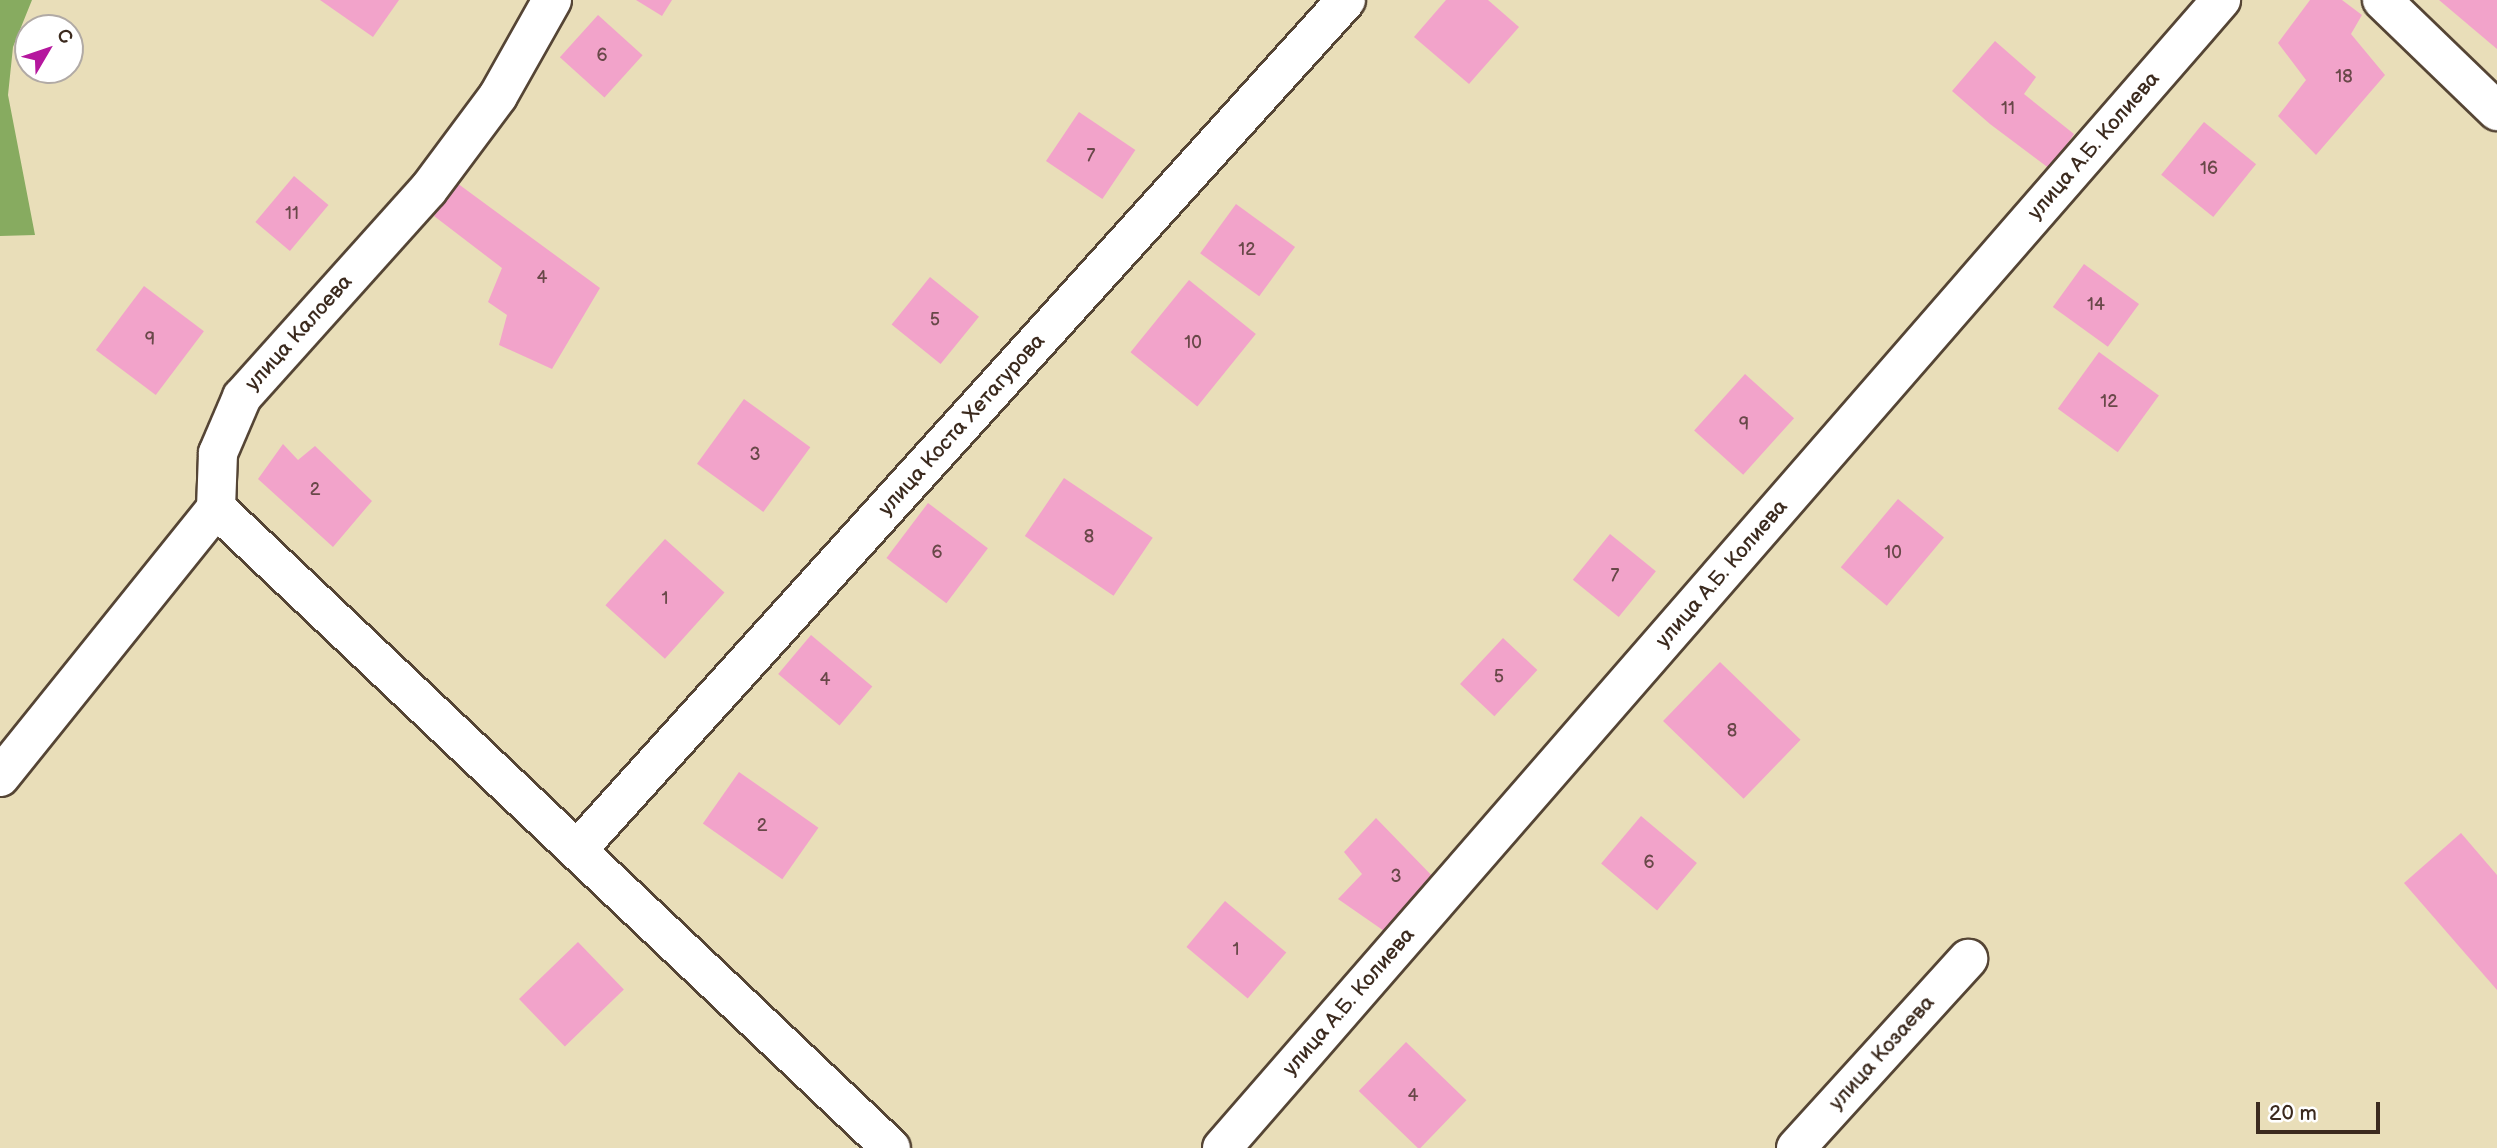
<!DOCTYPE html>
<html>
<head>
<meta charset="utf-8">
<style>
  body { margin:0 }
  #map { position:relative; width:2497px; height:1148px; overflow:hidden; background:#e9deb9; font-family:"Balsamiq Sans",sans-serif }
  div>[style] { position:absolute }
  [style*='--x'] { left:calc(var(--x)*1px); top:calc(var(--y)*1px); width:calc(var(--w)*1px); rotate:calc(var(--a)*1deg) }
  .forest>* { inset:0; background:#87ab60 }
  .building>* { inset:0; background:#f2a3ca; transform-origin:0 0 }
  .roads { filter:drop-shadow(2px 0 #554535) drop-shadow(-2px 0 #554535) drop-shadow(0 2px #554535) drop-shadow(0 -2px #554535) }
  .minor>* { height:38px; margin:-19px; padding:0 19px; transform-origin:19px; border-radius:19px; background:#fff }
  span { translate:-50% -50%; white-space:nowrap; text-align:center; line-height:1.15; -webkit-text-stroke:6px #fff; paint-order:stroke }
  .number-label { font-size:18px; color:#694849 }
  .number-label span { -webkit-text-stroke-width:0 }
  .street-label { font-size:21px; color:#3b2a1e }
  .north { position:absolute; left:14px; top:14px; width:70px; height:70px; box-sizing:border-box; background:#fff; border:2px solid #b1aaa5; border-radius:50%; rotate:51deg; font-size:19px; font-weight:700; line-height:28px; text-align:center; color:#3b2a1e }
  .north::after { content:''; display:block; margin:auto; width:24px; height:32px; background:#b5179e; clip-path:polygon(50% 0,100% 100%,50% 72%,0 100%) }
  .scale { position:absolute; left:2256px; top:1102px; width:124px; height:32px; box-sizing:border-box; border:4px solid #3b2a1e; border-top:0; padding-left:9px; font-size:21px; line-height:24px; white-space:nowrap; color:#3b2a1e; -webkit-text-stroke:5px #fff; paint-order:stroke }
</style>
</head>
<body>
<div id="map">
  <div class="forest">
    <i style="clip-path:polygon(0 0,32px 0,13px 47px,8px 95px,35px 235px,0 236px)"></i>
  </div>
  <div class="building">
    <i style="clip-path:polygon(320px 0,399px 0,373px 37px)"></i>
    <i style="clip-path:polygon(636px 0,672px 0,662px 16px)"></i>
    <i style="clip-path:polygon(1446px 0,1488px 0,1519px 27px,1469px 84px,1414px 37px)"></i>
    <i style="clip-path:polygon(2310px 0,2342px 0,2362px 15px,2351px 34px,2385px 75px,2316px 155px,2278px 116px,2306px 80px,2278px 43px)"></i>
    <i style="clip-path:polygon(2439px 0,2497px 0,2497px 49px)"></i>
    <i style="left:598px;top:15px;width:60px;height:57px;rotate:42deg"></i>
    <i style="clip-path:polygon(1995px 41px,2036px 77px,2024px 94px,2074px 134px,2050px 169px,1990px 124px,1952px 91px)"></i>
    <i style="left:1079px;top:112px;width:68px;height:59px;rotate:34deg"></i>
    <i style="left:2204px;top:122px;width:67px;height:68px;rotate:39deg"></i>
    <i style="left:294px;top:176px;width:45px;height:60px;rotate:40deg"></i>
    <i style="clip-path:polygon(457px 183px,600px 288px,552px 369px,499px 345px,507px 315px,488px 302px,502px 268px,434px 216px)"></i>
    <i style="left:1236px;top:204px;width:73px;height:61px;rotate:36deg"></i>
    <i style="left:2084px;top:264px;width:68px;height:53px;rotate:36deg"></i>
    <i style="left:930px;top:277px;width:63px;height:61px;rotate:39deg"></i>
    <i style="left:1189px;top:280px;width:86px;height:93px;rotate:39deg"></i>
    <i style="left:144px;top:286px;width:75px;height:80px;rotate:37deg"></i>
    <i style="left:2099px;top:352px;width:74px;height:70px;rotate:36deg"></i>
    <i style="left:1745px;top:374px;width:66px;height:76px;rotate:42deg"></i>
    <i style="left:744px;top:399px;width:82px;height:80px;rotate:36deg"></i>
    <i style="clip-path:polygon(283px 444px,298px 460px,315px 446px,372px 501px,333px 547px,258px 479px)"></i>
    <i style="left:1064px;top:478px;width:107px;height:70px;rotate:34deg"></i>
    <i style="left:1898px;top:499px;width:60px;height:89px;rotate:40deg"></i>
    <i style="left:928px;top:503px;width:75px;height:69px;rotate:37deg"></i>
    <i style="left:1610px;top:534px;width:59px;height:59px;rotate:39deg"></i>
    <i style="left:665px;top:539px;width:80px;height:89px;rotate:42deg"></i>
    <i style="left:811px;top:635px;width:80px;height:51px;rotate:40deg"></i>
    <i style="left:1503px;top:638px;width:47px;height:63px;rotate:43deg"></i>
    <i style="left:1720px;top:662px;width:112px;height:82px;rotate:44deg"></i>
    <i style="left:739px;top:772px;width:97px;height:63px;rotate:35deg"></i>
    <i style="left:1641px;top:816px;width:73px;height:62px;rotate:40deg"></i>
    <i style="clip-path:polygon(1376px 818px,1436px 880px,1387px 933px,1338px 899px,1362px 874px,1344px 852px)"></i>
    <i style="clip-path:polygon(2461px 833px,2497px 875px,2497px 990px,2404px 883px)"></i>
    <i style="left:1225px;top:901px;width:80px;height:60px;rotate:40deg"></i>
    <i style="left:578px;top:942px;width:66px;height:82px;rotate:46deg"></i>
    <i style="left:1406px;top:1042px;width:84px;height:68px;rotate:44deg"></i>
  </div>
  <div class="roads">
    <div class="minor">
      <i style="--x:2382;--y:0;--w:160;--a:44"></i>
      <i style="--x:216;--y:508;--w:930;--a:43.48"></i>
      <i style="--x:0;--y:777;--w:345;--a:-51.2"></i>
      <i style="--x:216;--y:508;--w:55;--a:-87.9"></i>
      <i style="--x:218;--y:453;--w:61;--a:-66.8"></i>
      <i style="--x:242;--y:397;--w:278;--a:-48.1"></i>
      <i style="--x:428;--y:190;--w:117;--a:-53.3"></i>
      <i style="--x:498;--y:96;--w:110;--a:-60.6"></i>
      <i style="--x:577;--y:850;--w:1146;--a:-47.86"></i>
      <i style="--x:1222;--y:1148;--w:1522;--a:-48.97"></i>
      <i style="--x:1796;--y:1148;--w:256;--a:-47.7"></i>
    </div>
  </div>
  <div class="number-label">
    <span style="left:602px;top:56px">6</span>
    <span style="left:2344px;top:77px">18</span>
    <span style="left:2008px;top:109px">11</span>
    <span style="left:1091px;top:156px">7</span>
    <span style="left:2209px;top:169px">16</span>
    <span style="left:292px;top:214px">11</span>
    <span style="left:1247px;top:250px">12</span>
    <span style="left:542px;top:278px">4</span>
    <span style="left:2096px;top:305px">14</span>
    <span style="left:935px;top:320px">5</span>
    <span style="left:150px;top:340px">9</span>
    <span style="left:1193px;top:343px">10</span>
    <span style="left:2109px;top:402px">12</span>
    <span style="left:1744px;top:425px">9</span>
    <span style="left:755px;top:455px">3</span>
    <span style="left:315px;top:490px">2</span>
    <span style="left:1089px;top:537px">8</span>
    <span style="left:937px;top:553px">6</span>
    <span style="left:1893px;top:553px">10</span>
    <span style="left:1615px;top:576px">7</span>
    <span style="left:665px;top:599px">1</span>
    <span style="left:1499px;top:677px">5</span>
    <span style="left:825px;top:680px">4</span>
    <span style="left:1732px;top:731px">8</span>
    <span style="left:762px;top:826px">2</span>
    <span style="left:1649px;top:863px">6</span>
    <span style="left:1396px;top:877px">3</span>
    <span style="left:1236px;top:950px">1</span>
    <span style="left:1413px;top:1096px">4</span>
  </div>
  <div class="street-label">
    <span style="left:2094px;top:146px;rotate:-49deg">улица А.Б. Колиева</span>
    <span style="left:299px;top:333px;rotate:-48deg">улица Калоева</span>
    <span style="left:962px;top:425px;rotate:-48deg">улица Коста Хетагурова</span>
    <span style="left:1722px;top:574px;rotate:-49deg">улица А.Б. Колиева</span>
    <span style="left:1349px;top:1002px;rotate:-49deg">улица А.Б. Колиева</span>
    <span style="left:1882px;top:1053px;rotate:-48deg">улица Козаева</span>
  </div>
  <div class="north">С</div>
  <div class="scale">20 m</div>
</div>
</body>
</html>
